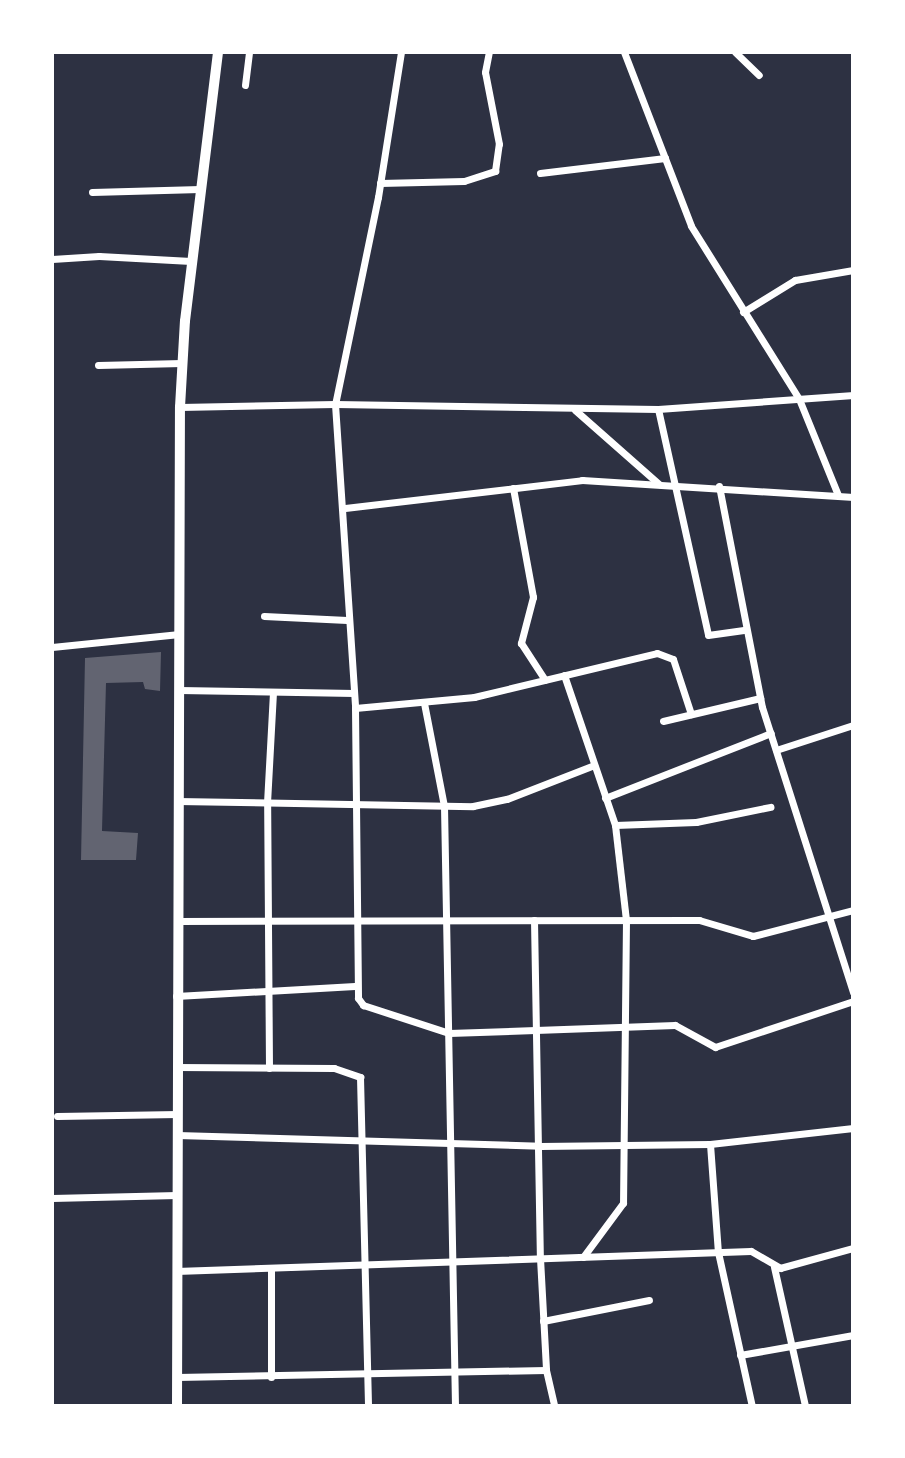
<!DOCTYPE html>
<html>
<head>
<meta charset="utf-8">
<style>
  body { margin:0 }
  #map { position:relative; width:905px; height:1458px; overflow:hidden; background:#2d3142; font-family:"Noto Sans",sans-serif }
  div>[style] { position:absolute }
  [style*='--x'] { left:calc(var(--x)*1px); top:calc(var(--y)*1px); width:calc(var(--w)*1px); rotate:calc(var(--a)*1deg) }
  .building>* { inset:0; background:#626471 }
  .minor>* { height:7px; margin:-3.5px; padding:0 3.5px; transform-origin:3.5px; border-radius:3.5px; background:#fff }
  .secondary>* { height:10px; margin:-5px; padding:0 5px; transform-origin:5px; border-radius:5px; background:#fff }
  span { translate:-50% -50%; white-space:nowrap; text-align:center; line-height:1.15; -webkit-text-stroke:8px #fff; paint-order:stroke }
  .frame { position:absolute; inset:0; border:54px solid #fff; pointer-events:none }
</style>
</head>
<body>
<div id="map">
  <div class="building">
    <i style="clip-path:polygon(161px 652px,160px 691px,145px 689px,143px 682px,106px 683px,102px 831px,138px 833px,136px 860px,81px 860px,85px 658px)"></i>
  </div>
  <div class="minor">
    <i style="--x:401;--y:52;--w:147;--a:99"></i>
    <i style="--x:378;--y:197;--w:211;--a:101.7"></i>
    <i style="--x:335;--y:404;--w:305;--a:86.2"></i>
    <i style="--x:355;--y:708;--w:290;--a:89.4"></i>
    <i style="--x:358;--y:998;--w:9;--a:54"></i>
    <i style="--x:363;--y:1005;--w:90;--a:18"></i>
    <i style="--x:449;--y:1033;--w:226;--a:-2"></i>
    <i style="--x:675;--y:1025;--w:46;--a:28.8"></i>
    <i style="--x:715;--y:1047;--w:145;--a:-18.4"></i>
    <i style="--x:624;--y:52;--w:186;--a:68.9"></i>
    <i style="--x:691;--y:226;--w:204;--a:58"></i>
    <i style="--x:799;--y:399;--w:104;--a:67.9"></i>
    <i style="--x:735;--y:52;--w:33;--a:44"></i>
    <i style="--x:245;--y:85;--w:33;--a:-83"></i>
    <i style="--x:540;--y:173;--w:126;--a:-6.8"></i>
    <i style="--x:380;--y:183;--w:84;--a:-1.4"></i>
    <i style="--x:464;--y:181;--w:33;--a:-18"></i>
    <i style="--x:495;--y:171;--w:27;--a:-82"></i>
    <i style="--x:499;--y:144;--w:73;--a:-101"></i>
    <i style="--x:485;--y:72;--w:20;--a:-79"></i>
    <i style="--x:92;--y:192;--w:108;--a:-1.6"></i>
    <i style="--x:52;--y:259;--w:47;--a:-3.7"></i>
    <i style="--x:99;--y:256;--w:92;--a:3.1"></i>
    <i style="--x:743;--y:312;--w:61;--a:-31.6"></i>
    <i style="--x:795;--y:280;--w:59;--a:-9.8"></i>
    <i style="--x:98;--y:365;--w:84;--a:-1.4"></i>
    <i style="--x:180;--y:407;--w:155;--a:-1.1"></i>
    <i style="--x:335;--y:404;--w:323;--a:0.9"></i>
    <i style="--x:658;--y:409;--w:196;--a:-4.1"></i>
    <i style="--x:658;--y:409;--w:231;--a:77.5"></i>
    <i style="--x:708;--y:635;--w:36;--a:-8"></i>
    <i style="--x:575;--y:410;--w:112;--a:41.4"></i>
    <i style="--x:719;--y:486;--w:225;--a:79"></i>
    <i style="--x:762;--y:707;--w:300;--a:72.3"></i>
    <i style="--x:513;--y:488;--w:111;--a:79.6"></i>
    <i style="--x:533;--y:597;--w:48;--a:104.6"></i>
    <i style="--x:521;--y:643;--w:44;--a:57"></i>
    <i style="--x:345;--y:508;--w:239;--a:-6.7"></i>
    <i style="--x:582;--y:480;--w:272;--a:3.6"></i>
    <i style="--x:264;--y:616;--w:83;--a:2.8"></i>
    <i style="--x:52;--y:647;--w:128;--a:-5.8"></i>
    <i style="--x:564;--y:675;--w:158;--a:71.2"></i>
    <i style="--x:615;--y:825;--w:96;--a:83.4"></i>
    <i style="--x:626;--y:920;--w:283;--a:90.6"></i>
    <i style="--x:623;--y:1203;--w:67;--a:126.5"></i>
    <i style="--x:179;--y:690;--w:175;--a:1"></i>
    <i style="--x:424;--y:703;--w:105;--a:79"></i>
    <i style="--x:444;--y:806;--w:600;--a:88.95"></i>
    <i style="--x:355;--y:708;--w:120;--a:-5.3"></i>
    <i style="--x:474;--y:697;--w:188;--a:-13.5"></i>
    <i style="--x:657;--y:653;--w:17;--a:21"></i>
    <i style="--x:673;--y:659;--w:58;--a:71.9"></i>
    <i style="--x:663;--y:721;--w:100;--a:-13.3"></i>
    <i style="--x:776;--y:750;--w:81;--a:-18"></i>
    <i style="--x:605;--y:798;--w:178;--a:-21.4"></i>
    <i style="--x:177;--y:801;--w:296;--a:1"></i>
    <i style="--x:473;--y:806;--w:35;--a:-12"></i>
    <i style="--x:507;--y:799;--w:93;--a:-21.3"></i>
    <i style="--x:615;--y:825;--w:81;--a:-2.1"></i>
    <i style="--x:696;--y:822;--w:76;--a:-11.5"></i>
    <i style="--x:534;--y:920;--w:338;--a:89"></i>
    <i style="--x:540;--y:1258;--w:112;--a:86.9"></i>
    <i style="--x:546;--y:1370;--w:37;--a:77"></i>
    <i style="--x:177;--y:921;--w:522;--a:-0.11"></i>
    <i style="--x:699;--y:920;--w:56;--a:16.5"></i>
    <i style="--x:753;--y:936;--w:103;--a:-14.6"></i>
    <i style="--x:176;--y:996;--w:179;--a:-3.2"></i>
    <i style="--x:176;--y:1067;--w:158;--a:0.4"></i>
    <i style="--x:334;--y:1068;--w:28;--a:19"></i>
    <i style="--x:360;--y:1077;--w:329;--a:88.6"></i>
    <i style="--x:269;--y:1068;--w:265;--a:-90.4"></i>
    <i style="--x:267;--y:803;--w:111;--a:-86.9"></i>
    <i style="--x:57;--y:1116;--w:121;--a:-0.9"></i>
    <i style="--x:177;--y:1135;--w:363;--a:1.7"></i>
    <i style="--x:540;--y:1146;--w:170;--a:-0.7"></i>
    <i style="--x:710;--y:1144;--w:144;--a:-6.4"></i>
    <i style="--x:710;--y:1144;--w:108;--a:85.8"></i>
    <i style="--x:718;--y:1252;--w:158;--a:77.6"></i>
    <i style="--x:52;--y:1198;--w:125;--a:-1.4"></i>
    <i style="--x:774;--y:1267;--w:142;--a:77.4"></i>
    <i style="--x:271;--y:1268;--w:109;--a:90"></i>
    <i style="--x:176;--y:1271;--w:575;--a:-1.99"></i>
    <i style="--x:751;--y:1251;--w:34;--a:30"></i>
    <i style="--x:780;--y:1268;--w:76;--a:-15.3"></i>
    <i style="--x:543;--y:1321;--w:108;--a:-11.2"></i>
    <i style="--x:740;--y:1355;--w:115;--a:-10"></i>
    <i style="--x:177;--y:1377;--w:369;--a:-1.1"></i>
  </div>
  <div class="secondary">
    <i style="--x:177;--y:1406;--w:999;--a:-89.83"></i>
    <i style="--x:180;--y:407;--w:86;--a:-86.7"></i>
    <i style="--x:185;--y:321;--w:271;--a:-83"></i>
  </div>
  <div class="frame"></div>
</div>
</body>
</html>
